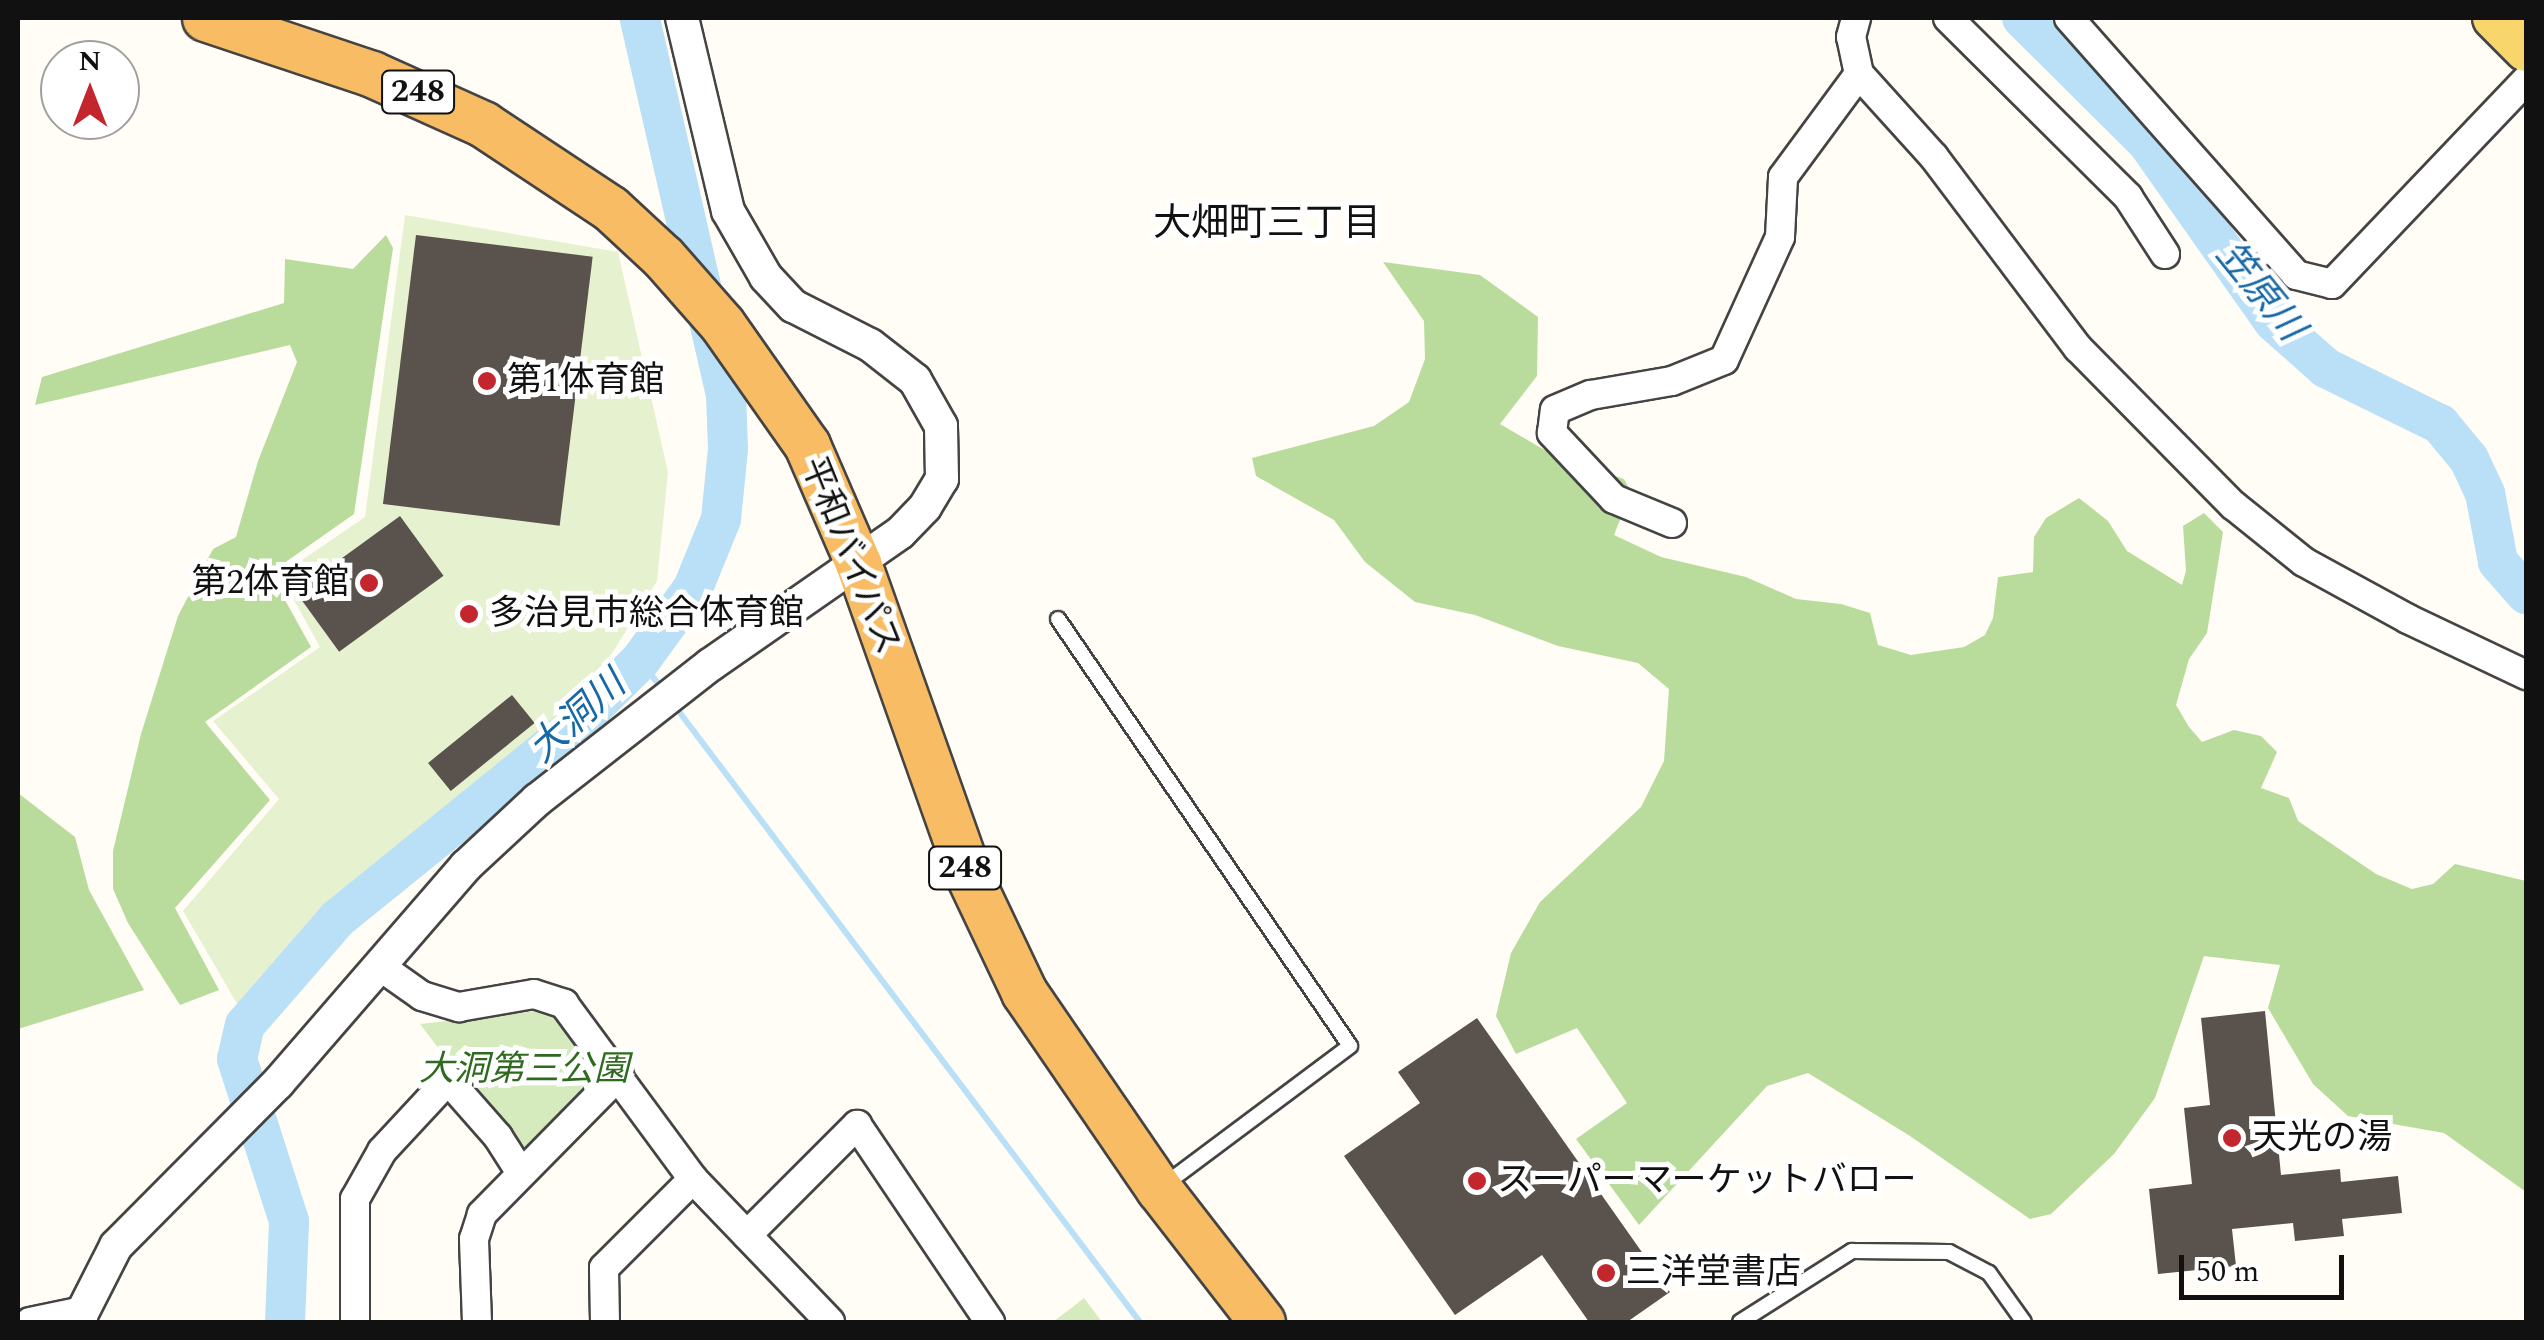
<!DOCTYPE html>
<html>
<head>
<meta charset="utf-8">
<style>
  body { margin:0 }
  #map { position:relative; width:2544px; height:1340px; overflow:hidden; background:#fffdf5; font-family:Spectral,"Noto Sans JP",serif }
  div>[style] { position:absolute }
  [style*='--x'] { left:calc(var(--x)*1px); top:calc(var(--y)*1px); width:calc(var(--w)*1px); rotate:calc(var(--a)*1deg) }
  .green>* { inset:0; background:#d5ebbd }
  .forest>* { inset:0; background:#b9dc9c }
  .pitch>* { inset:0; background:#e6f2cf }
  .stream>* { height:6px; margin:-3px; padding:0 3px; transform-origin:3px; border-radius:3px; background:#b9e0f7 }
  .river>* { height:40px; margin:-20px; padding:0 20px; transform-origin:20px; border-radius:20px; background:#b9e0f7 }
  .building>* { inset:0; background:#5a524d; transform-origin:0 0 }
  .roads { filter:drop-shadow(2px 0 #444) drop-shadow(-2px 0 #444) drop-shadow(0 2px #444) drop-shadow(0 -2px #444) }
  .service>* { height:14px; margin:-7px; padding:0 7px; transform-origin:7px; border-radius:7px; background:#fff }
  .minor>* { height:28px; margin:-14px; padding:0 14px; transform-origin:14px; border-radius:14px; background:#fff }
  .tertiary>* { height:32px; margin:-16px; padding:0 16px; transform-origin:16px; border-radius:16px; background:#fff }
  .primary>* { height:42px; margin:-21px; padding:0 21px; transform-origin:21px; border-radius:21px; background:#f9d66b }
  .trunk>* { height:45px; margin:-22.5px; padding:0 22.5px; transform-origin:22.5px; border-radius:22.5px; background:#f7bc64 }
  .dots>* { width:28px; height:28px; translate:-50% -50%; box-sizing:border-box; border:5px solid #fff; border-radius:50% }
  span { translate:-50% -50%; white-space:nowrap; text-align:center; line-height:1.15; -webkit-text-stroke:10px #fff; paint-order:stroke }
  .shield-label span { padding:2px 8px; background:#fff; border:2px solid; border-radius:8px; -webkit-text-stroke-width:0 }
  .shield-label { font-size:32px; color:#111; font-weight:700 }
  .poi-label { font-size:35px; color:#111 }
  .left { translate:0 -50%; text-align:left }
  .right { translate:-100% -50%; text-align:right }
  .street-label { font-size:35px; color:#111 }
  .park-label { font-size:35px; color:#2f6b1f; font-style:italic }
  .neighbourhood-label { font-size:38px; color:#111 }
  .water-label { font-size:38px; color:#1768a6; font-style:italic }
  .frame { position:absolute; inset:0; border:20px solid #111; pointer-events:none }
  .north { position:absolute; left:40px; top:40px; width:100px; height:100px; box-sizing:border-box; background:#fff; border:2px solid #a0a0a0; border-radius:50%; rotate:0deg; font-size:28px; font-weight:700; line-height:40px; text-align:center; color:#111 }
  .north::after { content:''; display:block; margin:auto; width:35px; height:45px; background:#c4262e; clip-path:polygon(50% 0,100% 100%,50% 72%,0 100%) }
  .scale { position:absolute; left:2179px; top:1255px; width:165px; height:45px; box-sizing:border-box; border:5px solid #111; border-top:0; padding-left:12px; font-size:30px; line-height:35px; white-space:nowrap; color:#111; -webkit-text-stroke:8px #fff; paint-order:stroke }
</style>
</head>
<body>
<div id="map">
  <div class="green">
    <i style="clip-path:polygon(547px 1010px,600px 1076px,535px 1146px,513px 1146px,420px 1024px)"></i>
    <i style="clip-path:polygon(1084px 1298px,1102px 1322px,1053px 1322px,1074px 1306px)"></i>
  </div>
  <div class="forest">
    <i style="clip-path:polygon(386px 235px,393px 248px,354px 514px,270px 573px,311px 647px,205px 722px,270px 800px,175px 908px,219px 990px,180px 1005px,128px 923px,113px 889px,113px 851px,141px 734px,178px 616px,213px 549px,236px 537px,258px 461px,297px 362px,290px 345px,35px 405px,42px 377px,284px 303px,285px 259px,353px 269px)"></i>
    <i style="clip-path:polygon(1383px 262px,1480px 275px,1538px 317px,1537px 376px,1500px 424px,1553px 455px,1624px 479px,1631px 492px,1614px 535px,1661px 557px,1746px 577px,1796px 599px,1841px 604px,1870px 613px,1878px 645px,1911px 655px,1964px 647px,1985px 635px,1993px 618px,1998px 577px,2033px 572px,2034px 537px,2046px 518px,2079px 498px,2108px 521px,2127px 551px,2182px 585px,2186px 571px,2183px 526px,2204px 513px,2223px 532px,2207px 633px,2189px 659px,2176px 705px,2189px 727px,2202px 742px,2234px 730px,2261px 736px,2277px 752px,2261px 788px,2289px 798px,2298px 821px,2376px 874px,2412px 889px,2433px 884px,2455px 864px,2526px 881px,2526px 1192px,2444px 1133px,2348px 1116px,2313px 1084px,2268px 1008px,2280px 965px,2204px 956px,2155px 1098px,2114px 1154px,2051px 1214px,2030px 1219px,1910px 1136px,1808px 1073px,1767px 1086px,1639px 1225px,1576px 1139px,1627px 1103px,1577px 1028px,1516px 1054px,1496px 1016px,1511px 953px,1540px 902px,1641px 807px,1664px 761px,1669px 689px,1638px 663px,1558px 646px,1475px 615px,1415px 602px,1365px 562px,1334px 520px,1256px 476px,1252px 458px,1374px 426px,1409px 402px,1425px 359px,1424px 321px)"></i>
    <i style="clip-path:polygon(18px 793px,75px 837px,89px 890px,144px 990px,18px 1029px)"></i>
  </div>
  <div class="pitch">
    <i style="clip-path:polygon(405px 215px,618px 252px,668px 472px,657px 581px,601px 671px,548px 734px,338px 909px,239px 1007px,183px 911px,279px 799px,213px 721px,320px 647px,280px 575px,365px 517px)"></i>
  </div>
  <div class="stream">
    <i style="--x:640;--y:661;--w:38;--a:51"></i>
    <i style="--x:674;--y:705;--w:773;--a:52.94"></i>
  </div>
  <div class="river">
    <i style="--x:2022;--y:18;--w:176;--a:44.8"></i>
    <i style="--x:2147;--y:142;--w:220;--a:54.8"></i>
    <i style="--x:2274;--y:322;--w:69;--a:41.5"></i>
    <i style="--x:2326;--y:368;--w:127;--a:26.2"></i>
    <i style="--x:2440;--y:424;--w:45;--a:50.4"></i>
    <i style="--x:2469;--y:459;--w:38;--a:65"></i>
    <i style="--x:2485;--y:493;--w:70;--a:79.3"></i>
    <i style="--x:2498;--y:562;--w:43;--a:48.8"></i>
    <i style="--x:285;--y:1322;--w:101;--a:-87.7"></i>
    <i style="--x:289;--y:1221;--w:170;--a:-107.8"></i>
    <i style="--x:237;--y:1059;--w:35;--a:-77"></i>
    <i style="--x:245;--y:1025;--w:140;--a:-49"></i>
    <i style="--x:337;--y:919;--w:299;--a:-39"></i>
    <i style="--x:569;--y:731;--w:100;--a:-44.6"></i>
    <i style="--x:640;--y:661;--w:90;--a:-54"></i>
    <i style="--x:693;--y:588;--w:74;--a:-67.9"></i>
    <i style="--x:721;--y:519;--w:70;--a:-84.3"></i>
    <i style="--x:728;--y:449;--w:54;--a:-92.1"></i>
    <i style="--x:726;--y:395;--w:387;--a:-102.9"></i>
  </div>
  <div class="building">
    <i style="left:416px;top:235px;width:178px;height:271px;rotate:7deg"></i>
    <i style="left:400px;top:516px;width:74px;height:129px;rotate:54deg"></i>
    <i style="left:512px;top:695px;width:36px;height:108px;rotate:51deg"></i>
    <i style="clip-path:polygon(2265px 1011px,2281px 1175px,2340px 1169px,2341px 1182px,2398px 1176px,2402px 1213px,2342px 1219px,2344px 1236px,2295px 1241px,2293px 1223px,2232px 1229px,2236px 1266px,2158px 1274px,2149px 1189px,2192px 1184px,2184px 1108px,2210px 1105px,2201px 1018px)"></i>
    <i style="clip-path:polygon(1477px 1018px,1670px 1292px,1627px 1322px,1589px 1322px,1542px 1255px,1455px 1315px,1344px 1156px,1420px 1103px,1398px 1072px)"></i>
  </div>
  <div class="roads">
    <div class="service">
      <i style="--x:1058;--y:619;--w:517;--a:55.63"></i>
      <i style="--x:1350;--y:1046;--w:232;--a:143.2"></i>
      <i style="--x:1740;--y:1322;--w:133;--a:-32.4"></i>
      <i style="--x:1852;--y:1251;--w:97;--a:0.6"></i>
      <i style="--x:1949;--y:1252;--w:45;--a:27.7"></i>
      <i style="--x:1989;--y:1273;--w:60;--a:54.5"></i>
    </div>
    <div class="minor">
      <i style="--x:1948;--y:18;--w:254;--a:44.8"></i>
      <i style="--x:2128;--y:197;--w:68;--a:57"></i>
      <i style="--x:2069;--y:18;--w:343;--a:48.5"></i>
      <i style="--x:2296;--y:275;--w:37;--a:14"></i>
      <i style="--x:2332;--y:284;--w:282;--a:-46.4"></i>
      <i style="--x:1859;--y:74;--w:112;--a:47.9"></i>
      <i style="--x:1934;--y:157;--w:239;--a:53"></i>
      <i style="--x:2078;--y:348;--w:221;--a:45.4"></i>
      <i style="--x:2233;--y:505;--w:91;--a:38.8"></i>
      <i style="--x:2304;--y:562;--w:119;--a:28.7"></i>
      <i style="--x:2408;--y:619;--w:131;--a:25.4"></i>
      <i style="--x:1672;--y:523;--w:63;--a:-157.5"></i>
      <i style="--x:1614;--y:499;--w:91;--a:-133.2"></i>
      <i style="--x:1552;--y:433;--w:23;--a:-83"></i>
      <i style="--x:1555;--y:410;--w:39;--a:-23"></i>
      <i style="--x:1591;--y:395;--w:82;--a:-9.8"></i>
      <i style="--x:1672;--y:381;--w:56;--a:-22"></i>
      <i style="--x:1724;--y:360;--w:135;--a:-65.5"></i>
      <i style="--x:1780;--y:237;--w:60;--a:-87.1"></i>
      <i style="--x:1783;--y:177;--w:128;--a:-53.6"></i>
      <i style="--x:1859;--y:74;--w:38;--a:-102"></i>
      <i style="--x:1851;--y:37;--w:20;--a:-75"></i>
      <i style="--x:381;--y:967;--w:50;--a:35.3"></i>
      <i style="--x:422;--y:996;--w:39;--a:17"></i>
      <i style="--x:459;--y:1007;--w:76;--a:-9.8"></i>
      <i style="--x:534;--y:994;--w:32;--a:18"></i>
      <i style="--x:564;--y:1004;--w:217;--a:53.6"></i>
      <i style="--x:693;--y:1179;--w:198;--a:46.2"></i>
      <i style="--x:747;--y:1235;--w:156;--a:-45"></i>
      <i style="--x:857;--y:1125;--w:238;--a:56"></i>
      <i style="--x:30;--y:1322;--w:54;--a:-11.7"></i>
      <i style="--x:83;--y:1311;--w:11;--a:90"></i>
      <i style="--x:355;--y:1322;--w:123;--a:-90"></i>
      <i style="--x:355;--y:1199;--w:55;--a:-60.6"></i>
      <i style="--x:382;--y:1151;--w:97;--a:-47.1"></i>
      <i style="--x:448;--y:1080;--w:76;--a:48.7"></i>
      <i style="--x:498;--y:1137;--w:43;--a:57.4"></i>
      <i style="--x:477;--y:1322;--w:83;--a:-92.1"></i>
      <i style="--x:474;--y:1239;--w:26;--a:-72"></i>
      <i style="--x:482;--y:1214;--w:195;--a:-45.4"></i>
      <i style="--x:605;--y:1322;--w:54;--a:-91.1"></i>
      <i style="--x:604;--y:1268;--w:126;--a:-45"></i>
    </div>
    <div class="tertiary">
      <i style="--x:83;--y:1311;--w:73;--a:-63.1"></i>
      <i style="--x:116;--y:1246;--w:230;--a:-45.2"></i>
      <i style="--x:278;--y:1083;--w:287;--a:-49.1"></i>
      <i style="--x:466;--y:866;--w:97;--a:-42.9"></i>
      <i style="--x:537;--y:800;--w:219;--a:-38"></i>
      <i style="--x:710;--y:665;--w:231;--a:-34.8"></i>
      <i style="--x:900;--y:533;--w:36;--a:-46"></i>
      <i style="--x:925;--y:507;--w:33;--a:-59"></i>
      <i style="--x:942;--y:479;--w:53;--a:-91.1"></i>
      <i style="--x:941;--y:426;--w:53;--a:-119.5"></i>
      <i style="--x:915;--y:380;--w:57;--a:-142.1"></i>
      <i style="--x:870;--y:345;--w:86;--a:-153.1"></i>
      <i style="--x:793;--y:306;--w:40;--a:-133"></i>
      <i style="--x:766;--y:277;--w:76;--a:-119.9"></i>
      <i style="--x:728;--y:211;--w:198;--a:-103.4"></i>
    </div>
    <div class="primary">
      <i style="--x:2494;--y:18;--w:45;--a:45"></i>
    </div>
    <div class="trunk">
      <i style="--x:205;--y:18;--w:176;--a:18.5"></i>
      <i style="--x:372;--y:74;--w:122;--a:24.2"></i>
      <i style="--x:483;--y:124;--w:152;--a:33.5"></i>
      <i style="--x:610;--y:208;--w:72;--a:42.8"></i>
      <i style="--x:663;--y:257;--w:89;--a:48.6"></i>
      <i style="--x:722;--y:324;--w:148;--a:54.9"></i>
      <i style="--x:807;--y:445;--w:129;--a:66.6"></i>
      <i style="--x:858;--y:563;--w:330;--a:70.5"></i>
      <i style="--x:968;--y:874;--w:131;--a:64.6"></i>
      <i style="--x:1024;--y:992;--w:239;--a:55.6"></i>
      <i style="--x:1159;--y:1189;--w:168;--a:52.2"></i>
    </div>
  </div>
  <div class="dots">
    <i style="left:487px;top:381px;background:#c4262e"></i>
    <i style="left:369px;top:583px;background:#c4262e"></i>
    <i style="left:469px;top:614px;background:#c4262e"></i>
    <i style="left:2232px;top:1138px;background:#c4262e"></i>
    <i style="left:1477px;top:1181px;background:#c4262e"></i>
    <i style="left:1606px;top:1273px;background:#c4262e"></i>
  </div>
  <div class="shield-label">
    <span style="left:418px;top:92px">248</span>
    <span style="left:965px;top:868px">248</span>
  </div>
  <div class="poi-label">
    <span class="left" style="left:507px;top:381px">第1体育館</span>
    <span class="right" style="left:349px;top:583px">第2体育館</span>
    <span class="left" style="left:489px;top:614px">多治見市総合体育館</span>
    <span class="left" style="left:2252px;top:1138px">天光の湯</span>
    <span class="left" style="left:1497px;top:1181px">スーパーマーケットバロー</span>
    <span class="left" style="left:1626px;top:1273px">三洋堂書店</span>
  </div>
  <div class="street-label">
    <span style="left:850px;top:556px;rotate:68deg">平和バイパス</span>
  </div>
  <div class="park-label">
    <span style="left:524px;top:1070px">大洞第三公園</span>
  </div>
  <div class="neighbourhood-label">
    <span style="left:1267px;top:225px">大畑町三丁目</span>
  </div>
  <div class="water-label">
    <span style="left:2259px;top:292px;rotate:51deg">笠原川</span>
    <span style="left:578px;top:718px;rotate:-42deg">大洞川</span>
  </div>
  <div class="frame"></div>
  <div class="north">N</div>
  <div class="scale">50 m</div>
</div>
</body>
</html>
